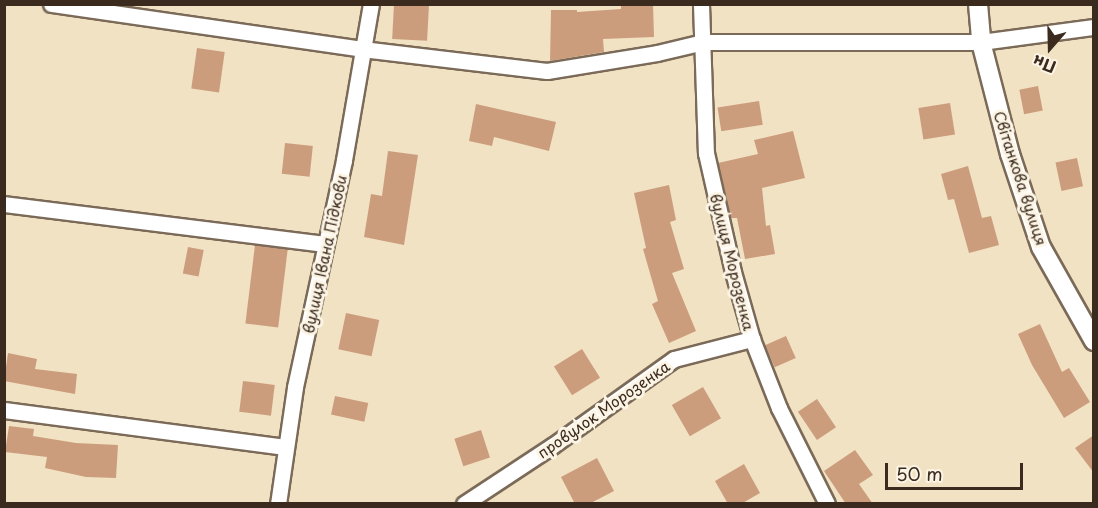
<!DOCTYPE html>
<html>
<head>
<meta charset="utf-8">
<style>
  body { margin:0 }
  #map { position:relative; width:1098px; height:508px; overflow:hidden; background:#f1e2c3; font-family:"Playpen Sans",sans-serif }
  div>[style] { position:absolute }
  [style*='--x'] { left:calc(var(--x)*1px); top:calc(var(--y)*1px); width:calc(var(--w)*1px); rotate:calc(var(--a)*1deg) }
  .building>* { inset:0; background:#cc9d7d; transform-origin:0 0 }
  .roads { filter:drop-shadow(2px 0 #7b6a58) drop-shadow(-2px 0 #7b6a58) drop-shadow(0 2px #7b6a58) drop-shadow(0 -2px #7b6a58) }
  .minor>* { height:15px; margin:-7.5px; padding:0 7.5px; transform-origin:7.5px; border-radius:7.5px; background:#fff }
  .tertiary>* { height:18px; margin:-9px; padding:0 9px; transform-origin:9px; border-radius:9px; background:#fff }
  span { translate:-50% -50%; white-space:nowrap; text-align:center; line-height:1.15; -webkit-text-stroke:6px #fcf5e5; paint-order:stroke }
  .street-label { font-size:15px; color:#3b2a1e }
  .frame { position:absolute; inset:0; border:6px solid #3b2a1e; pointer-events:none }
  .north { position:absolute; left:1020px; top:18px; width:60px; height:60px; -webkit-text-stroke:4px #fcf5e5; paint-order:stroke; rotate:200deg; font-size:16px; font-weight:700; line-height:24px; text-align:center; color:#3b2a1e }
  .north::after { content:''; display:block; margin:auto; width:21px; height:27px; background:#3b2a1e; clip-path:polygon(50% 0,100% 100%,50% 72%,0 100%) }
  .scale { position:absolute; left:885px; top:463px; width:138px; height:27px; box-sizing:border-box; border:3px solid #3b2a1e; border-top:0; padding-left:8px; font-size:18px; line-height:21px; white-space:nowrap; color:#3b2a1e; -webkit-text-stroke:4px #fcf5e5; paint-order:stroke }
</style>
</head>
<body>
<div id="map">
  <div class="building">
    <i style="left:394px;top:4px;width:35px;height:35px;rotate:3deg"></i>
    <i style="clip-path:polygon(621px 4px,653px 4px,654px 37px,603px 39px,604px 52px,550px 61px,551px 10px,577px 10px,577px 12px,621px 9px)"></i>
    <i style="left:197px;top:48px;width:28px;height:41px;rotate:8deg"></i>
    <i style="left:1038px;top:86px;width:25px;height:19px;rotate:79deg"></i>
    <i style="left:759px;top:101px;width:24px;height:42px;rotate:81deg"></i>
    <i style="left:950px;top:103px;width:32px;height:32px;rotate:81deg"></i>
    <i style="clip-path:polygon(476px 104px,556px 122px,549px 151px,494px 137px,492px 146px,469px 141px)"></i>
    <i style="clip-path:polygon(793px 131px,805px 178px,762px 188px,766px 226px,770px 225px,775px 254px,745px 259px,737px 218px,731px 218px,718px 163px,758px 154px,754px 140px)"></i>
    <i style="left:285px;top:143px;width:28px;height:31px;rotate:6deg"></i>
    <i style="clip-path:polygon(388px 151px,418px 155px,404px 245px,364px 237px,371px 194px,382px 196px)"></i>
    <i style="left:1077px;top:158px;width:29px;height:22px;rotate:78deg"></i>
    <i style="clip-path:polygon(968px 166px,982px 218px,991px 216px,999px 245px,969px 253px,954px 199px,948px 200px,941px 174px)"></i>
    <i style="clip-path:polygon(669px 185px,676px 220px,670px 222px,684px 269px,672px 273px,696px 331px,669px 343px,652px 304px,658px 301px,643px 249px,646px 248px,634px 193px)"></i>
    <i style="left:255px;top:245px;width:33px;height:79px;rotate:7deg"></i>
    <i style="left:188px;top:247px;width:16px;height:27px;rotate:11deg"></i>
    <i style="left:346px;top:313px;width:34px;height:37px;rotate:12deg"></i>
    <i style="clip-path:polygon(1040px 324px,1062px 372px,1069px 368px,1090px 402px,1064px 418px,1032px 365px,1018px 334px)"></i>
    <i style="left:786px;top:336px;width:24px;height:23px;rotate:66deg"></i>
    <i style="left:582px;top:349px;width:34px;height:33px;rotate:58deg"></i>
    <i style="clip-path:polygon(8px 353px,37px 359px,35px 369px,77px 374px,75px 394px,4px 381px)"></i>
    <i style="left:243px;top:381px;width:32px;height:31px;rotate:7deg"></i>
    <i style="left:703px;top:387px;width:36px;height:36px;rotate:60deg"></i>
    <i style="left:335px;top:396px;width:34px;height:19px;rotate:12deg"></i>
    <i style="left:817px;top:399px;width:34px;height:23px;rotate:56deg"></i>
    <i style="clip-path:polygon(9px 426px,34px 429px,33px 436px,76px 443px,118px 445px,116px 478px,86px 477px,45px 468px,47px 457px,5px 452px)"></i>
    <i style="left:481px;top:430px;width:29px;height:28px;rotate:72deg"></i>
    <i style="clip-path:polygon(1094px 435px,1094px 473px,1075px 448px)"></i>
    <i style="clip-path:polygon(855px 450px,873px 475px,859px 484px,873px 504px,846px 504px,824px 471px)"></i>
    <i style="clip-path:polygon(597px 458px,614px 491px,589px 504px,575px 504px,561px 477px)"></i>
    <i style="clip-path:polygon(744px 464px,760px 493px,741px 504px,728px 504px,715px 481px)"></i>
  </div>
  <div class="roads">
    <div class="minor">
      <i style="--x:51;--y:4;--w:314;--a:8.2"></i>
      <i style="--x:362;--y:49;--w:186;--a:6.8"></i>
      <i style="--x:547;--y:71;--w:111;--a:-9.3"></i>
      <i style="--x:657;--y:53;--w:47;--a:-13.4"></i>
      <i style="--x:703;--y:42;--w:278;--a:0"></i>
      <i style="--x:981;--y:42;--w:114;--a:-7.6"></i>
      <i style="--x:701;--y:4;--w:149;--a:88.1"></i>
      <i style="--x:706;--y:153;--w:122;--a:77.2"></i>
      <i style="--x:733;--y:272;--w:70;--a:74.2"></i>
      <i style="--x:752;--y:339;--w:74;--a:68.6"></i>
      <i style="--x:779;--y:408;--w:107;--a:63.4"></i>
      <i style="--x:4;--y:204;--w:324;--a:7.1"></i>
      <i style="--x:4;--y:410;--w:284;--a:7.5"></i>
      <i style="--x:278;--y:504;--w:118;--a:-81.7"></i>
      <i style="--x:295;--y:387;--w:232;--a:-77.8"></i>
      <i style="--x:344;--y:160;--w:158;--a:-80.2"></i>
      <i style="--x:464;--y:504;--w:105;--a:-33.4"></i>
      <i style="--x:552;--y:446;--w:150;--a:-35.5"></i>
      <i style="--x:674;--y:359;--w:81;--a:-14.4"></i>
    </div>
    <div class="tertiary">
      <i style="--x:978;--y:4;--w:38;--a:85"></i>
      <i style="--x:981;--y:42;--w:116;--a:75.5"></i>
      <i style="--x:1010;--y:154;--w:98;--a:71.6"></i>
      <i style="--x:1041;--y:247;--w:108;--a:60.6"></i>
    </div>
  </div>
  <div class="street-label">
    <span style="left:1021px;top:178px;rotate:72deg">Світанкова вулиця</span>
    <span style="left:324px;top:254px;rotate:-78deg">вулиця Івана Підкови</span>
    <span style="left:733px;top:262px;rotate:76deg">вулиця Морозенка</span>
    <span style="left:603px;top:409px;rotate:-35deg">провулок Морозенка</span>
  </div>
  <div class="frame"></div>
  <div class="north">Пн</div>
  <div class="scale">50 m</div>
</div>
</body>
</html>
